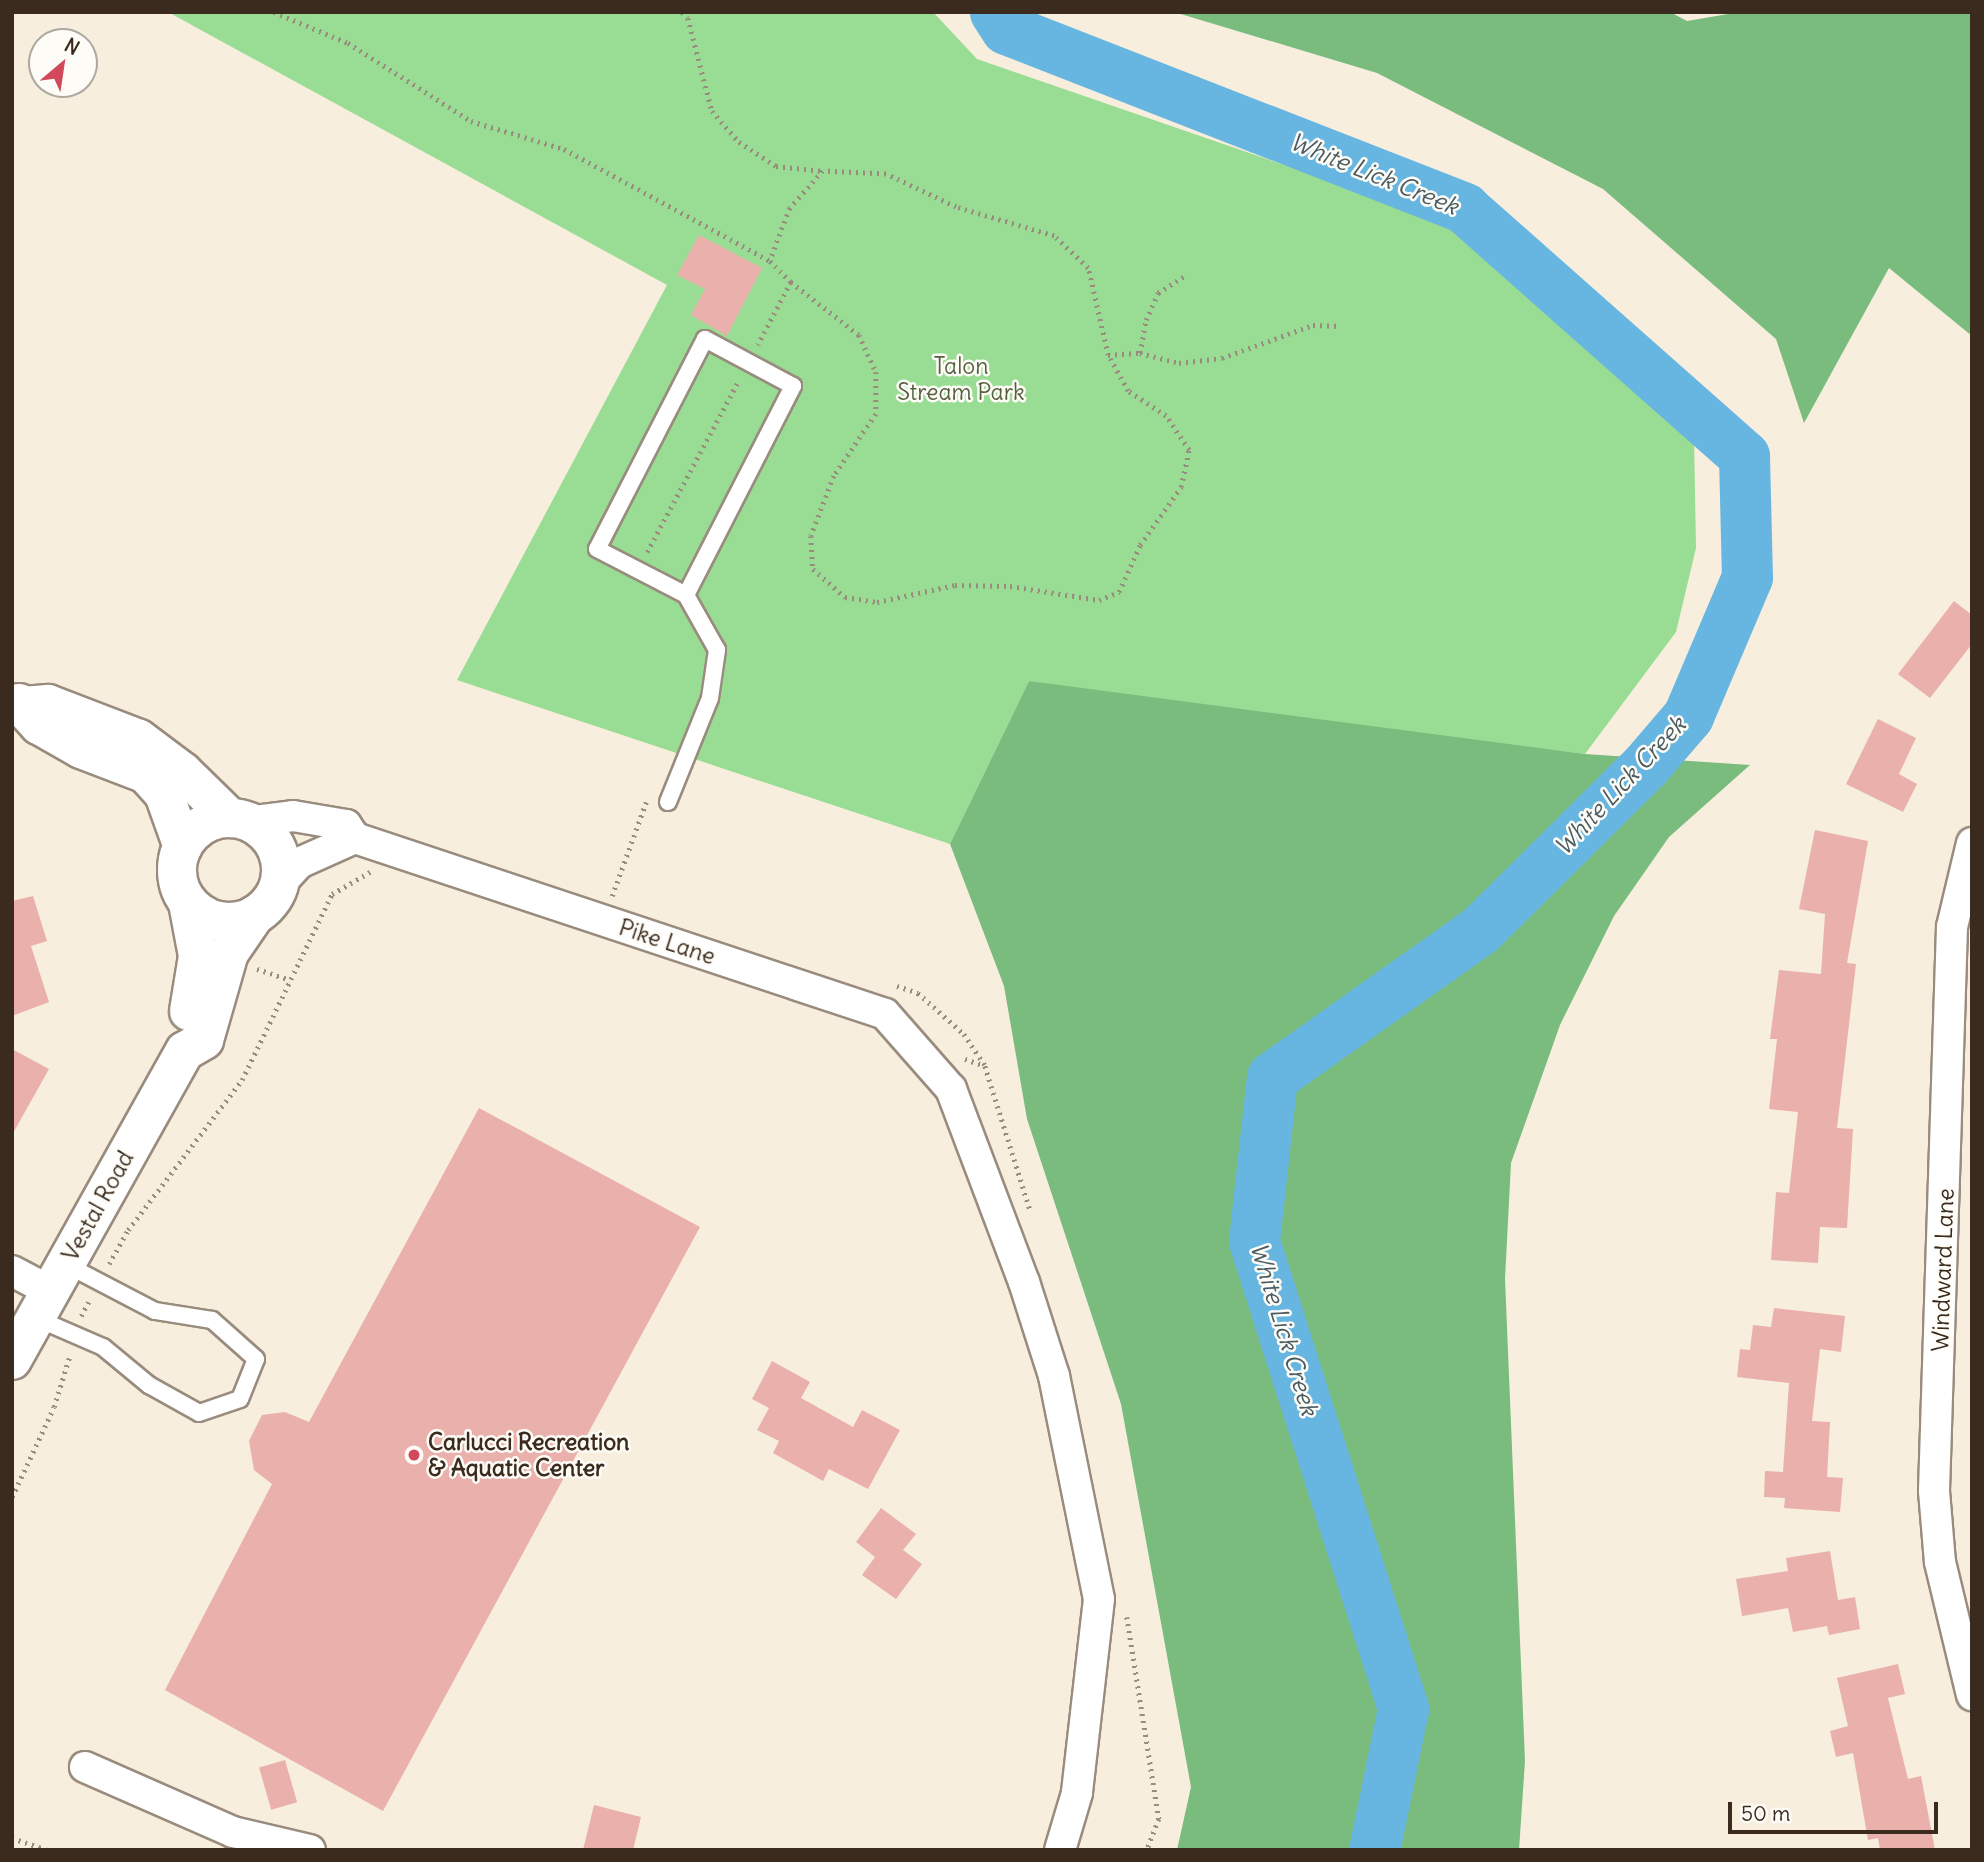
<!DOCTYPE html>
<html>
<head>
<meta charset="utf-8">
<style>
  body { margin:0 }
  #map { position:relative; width:1984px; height:1862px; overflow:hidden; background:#f7eedd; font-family:Delius,sans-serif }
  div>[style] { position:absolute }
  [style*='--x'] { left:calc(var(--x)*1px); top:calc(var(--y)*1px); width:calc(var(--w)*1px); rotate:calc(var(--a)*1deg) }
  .green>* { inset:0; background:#99dc94 }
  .forest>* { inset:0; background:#7abc7e }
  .river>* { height:51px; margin:-25.5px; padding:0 25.5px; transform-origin:25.5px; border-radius:25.5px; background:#67b6e1 }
  .building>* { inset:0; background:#eab0ab; transform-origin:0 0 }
  .path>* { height:4.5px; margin-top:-2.25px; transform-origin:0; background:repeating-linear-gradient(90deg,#998c7e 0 2px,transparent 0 7px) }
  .roads { filter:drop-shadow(2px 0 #998c7e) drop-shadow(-2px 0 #998c7e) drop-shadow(0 2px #998c7e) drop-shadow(0 -2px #998c7e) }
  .service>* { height:16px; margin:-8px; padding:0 8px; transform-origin:8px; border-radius:8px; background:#fff }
  .minor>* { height:30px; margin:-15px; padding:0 15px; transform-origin:15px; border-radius:15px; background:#fff }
  .tertiary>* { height:38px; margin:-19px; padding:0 19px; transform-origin:19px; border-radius:19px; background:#fff }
  .tertiary>.ring { margin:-19px; padding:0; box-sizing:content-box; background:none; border:38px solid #fff; border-radius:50% }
  .dots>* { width:19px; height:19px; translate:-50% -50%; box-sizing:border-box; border:4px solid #fdfcf7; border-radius:50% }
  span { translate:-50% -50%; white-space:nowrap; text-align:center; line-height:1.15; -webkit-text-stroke:5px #fdfcf7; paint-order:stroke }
  .park-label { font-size:23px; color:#575f41 }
  .street-label { font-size:23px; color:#3b2a1e }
  .poi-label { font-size:23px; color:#3b2a1e; font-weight:700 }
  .left { translate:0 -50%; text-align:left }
  .water-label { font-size:24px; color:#4a5b62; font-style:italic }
  .frame { position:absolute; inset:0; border:14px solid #3b2a1e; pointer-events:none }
  .north { position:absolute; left:28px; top:28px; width:70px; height:70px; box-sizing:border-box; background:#fdfcf7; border:2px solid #afa8a0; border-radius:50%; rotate:29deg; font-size:19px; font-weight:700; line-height:28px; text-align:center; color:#3b2a1e }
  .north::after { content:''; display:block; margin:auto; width:24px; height:32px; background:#d1495b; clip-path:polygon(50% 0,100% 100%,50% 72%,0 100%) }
  .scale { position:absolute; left:1728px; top:1802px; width:210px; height:32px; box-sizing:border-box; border:4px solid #3b2a1e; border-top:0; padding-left:9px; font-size:21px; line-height:24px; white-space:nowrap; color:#3b2a1e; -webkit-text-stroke:5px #fdfcf7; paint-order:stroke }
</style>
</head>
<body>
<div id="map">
  <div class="green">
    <i style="clip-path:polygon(168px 12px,933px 12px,977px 59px,1450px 222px,1583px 334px,1694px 437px,1696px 548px,1676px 632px,1585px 754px,1224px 711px,1029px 681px,950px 844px,457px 680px,667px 285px)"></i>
  </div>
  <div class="forest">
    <i style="clip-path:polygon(1174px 12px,1670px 12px,1687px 21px,1740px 12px,1972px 12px,1972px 336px,1889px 268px,1804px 423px,1776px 339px,1603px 189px,1377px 73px)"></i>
    <i style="clip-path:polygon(1029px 681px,1585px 754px,1750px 765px,1669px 837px,1614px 916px,1560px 1025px,1511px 1163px,1505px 1279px,1525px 1761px,1519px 1850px,1177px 1850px,1191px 1787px,1121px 1404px,1027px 1119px,1004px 986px,950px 844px)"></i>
  </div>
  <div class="river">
    <i style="--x:995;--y:12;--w:20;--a:57"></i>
    <i style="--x:1006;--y:29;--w:492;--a:21.3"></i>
    <i style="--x:1464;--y:208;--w:374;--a:41.5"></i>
    <i style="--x:1744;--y:456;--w:121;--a:88.6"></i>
    <i style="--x:1747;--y:577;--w:151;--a:113"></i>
    <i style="--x:1688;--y:716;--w:66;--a:130.7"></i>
    <i style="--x:1645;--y:766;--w:231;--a:135.2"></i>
    <i style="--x:1481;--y:929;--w:256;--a:144.7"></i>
    <i style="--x:1272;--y:1077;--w:165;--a:96.3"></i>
    <i style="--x:1254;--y:1241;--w:491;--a:72.3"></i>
    <i style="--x:1403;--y:1709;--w:144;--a:101.6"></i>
  </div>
  <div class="building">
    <i style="clip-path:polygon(699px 235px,762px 268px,727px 336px,691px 315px,705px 289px,677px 275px)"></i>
    <i style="clip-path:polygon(1954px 601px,1972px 615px,1972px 644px,1930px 698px,1898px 674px)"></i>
    <i style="clip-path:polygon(1878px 719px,1916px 738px,1899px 774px,1917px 784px,1903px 812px,1846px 784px)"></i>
    <i style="clip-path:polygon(1815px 830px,1868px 841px,1847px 963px,1856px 964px,1837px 1128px,1853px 1129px,1847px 1228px,1820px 1227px,1818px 1263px,1771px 1260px,1776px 1192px,1789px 1193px,1798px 1112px,1769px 1109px,1777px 1039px,1770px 1039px,1779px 970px,1821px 974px,1825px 914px,1799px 909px)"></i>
    <i style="clip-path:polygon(33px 896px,47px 941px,31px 946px,49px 1002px,12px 1016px,12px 901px)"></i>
    <i style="clip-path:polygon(12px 1049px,49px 1069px,12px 1135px)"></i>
    <i style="clip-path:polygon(479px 1108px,700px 1227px,383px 1811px,165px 1690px,272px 1484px,254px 1470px,249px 1441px,262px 1415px,285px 1412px,309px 1422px)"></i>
    <i style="clip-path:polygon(1774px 1308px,1845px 1316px,1841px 1352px,1820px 1349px,1812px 1421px,1830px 1422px,1827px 1477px,1843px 1478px,1840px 1512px,1784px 1508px,1785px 1498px,1764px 1497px,1765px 1471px,1783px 1472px,1789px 1383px,1737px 1377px,1740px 1349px,1750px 1350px,1753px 1325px,1771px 1327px)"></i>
    <i style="clip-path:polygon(772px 1361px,810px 1382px,801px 1398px,853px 1427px,862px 1410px,900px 1430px,868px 1489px,829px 1469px,823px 1481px,773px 1453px,779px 1441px,757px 1430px,769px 1408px,752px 1399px)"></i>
    <i style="clip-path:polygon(881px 1508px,916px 1534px,903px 1550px,922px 1564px,896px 1599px,862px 1575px,875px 1557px,856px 1542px)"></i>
    <i style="clip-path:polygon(1830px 1551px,1838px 1600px,1855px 1597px,1860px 1629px,1829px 1635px,1827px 1626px,1793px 1632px,1788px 1608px,1742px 1616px,1736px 1579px,1788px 1571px,1786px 1558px)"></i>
    <i style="clip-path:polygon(1898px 1664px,1905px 1694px,1888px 1698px,1908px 1779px,1921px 1776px,1935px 1850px,1880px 1850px,1878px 1838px,1868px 1840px,1853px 1753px,1836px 1757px,1830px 1731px,1848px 1726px,1837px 1678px)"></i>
    <i style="left:285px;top:1760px;width:44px;height:27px;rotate:74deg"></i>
    <i style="clip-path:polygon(594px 1805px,641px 1817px,633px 1850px,583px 1850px)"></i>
  </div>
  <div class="path">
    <i style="--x:274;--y:12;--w:80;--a:22.7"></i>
    <i style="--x:348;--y:43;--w:146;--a:32.4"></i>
    <i style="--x:471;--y:121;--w:97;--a:16.8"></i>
    <i style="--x:564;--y:149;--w:234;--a:28.5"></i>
    <i style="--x:770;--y:261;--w:30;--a:45"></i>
    <i style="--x:791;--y:282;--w:71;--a:117.6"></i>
    <i style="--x:682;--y:12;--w:8;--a:45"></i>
    <i style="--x:688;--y:18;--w:96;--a:75.5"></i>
    <i style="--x:712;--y:111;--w:41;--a:48.9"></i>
    <i style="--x:739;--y:142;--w:44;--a:33"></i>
    <i style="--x:776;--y:166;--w:47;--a:6.1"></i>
    <i style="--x:823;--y:171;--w:50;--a:131.7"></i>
    <i style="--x:790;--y:208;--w:57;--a:110.7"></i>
    <i style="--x:791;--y:282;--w:86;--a:37.9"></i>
    <i style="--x:859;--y:335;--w:41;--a:65.3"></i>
    <i style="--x:876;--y:372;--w:42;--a:90"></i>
    <i style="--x:876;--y:414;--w:75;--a:124.1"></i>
    <i style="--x:834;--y:476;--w:64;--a:111"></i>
    <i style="--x:811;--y:536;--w:33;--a:87"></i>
    <i style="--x:813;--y:569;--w:43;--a:41.2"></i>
    <i style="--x:845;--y:597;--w:32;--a:9"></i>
    <i style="--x:877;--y:602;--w:80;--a:-12.3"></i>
    <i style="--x:955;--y:585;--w:55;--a:1"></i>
    <i style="--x:1010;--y:586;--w:90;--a:8.9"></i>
    <i style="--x:1099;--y:600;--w:22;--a:-22"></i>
    <i style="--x:1119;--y:592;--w:51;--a:-65.9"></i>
    <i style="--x:1140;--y:545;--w:71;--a:-54.7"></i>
    <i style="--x:1181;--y:487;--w:38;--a:-78"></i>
    <i style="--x:1189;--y:450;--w:41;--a:-124.1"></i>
    <i style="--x:1166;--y:416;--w:45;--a:-146.7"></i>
    <i style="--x:1128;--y:391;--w:41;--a:-119.1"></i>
    <i style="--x:1108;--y:355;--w:89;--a:-102.9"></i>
    <i style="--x:1088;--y:268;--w:47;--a:-136.7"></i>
    <i style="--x:1054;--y:236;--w:102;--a:-163.5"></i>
    <i style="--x:956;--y:207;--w:77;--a:-154.8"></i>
    <i style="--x:886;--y:174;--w:63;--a:-177.3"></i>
    <i style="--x:1140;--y:353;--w:40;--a:14.4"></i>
    <i style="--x:1179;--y:363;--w:43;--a:-6.6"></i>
    <i style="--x:1222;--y:358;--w:97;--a:-19.9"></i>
    <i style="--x:1313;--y:325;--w:27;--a:2"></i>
    <i style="--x:1108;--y:355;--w:32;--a:-4"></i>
    <i style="--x:1140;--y:353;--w:34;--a:-80"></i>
    <i style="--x:1146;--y:320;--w:30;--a:-66"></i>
    <i style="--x:1158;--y:293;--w:33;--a:-33"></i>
    <i style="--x:647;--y:552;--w:195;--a:-61.9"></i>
    <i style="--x:612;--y:896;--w:100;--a:-70.1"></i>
    <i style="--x:257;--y:969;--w:35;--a:18"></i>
    <i style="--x:897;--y:986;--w:22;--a:18"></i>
    <i style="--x:918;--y:993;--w:62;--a:41.7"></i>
    <i style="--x:964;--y:1034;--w:37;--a:56"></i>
    <i style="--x:965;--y:1059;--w:21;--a:19"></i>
    <i style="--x:985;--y:1066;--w:151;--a:72.6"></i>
    <i style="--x:109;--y:1264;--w:39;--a:-61"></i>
    <i style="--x:128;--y:1230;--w:188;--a:-52.8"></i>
    <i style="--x:242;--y:1080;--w:207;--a:-64.2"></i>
    <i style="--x:332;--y:894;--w:44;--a:-30.1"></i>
    <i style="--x:81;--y:1316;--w:19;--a:-62"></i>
    <i style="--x:12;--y:1497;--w:99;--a:-65"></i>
    <i style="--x:54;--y:1407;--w:54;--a:-72.9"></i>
    <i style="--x:1127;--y:1617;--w:205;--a:81"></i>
    <i style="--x:1159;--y:1819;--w:33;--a:111"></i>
    <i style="--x:12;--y:1838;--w:36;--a:19"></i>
  </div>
  <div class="roads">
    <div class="service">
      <i style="--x:668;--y:802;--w:112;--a:-68"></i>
      <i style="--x:710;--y:698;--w:49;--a:-81.7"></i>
      <i style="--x:717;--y:650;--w:63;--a:-119.4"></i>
      <i style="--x:686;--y:595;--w:235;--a:-62.9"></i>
      <i style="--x:793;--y:386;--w:100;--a:-151.9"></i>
      <i style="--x:705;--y:339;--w:236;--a:117.2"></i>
      <i style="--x:597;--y:549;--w:100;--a:27.3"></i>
      <i style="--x:36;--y:1318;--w:73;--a:23.4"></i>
      <i style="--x:103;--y:1347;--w:60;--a:39.6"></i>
      <i style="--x:149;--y:1385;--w:57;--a:29.2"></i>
      <i style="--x:199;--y:1413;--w:43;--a:-18.9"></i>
      <i style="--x:240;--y:1399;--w:43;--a:-68.2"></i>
      <i style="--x:256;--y:1359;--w:59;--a:-138.4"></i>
      <i style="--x:212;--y:1320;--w:58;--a:-171"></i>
      <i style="--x:155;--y:1311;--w:102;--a:-152.4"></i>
    </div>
    <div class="minor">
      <i style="--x:247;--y:822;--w:46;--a:-7.4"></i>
      <i style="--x:293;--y:816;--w:54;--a:9.6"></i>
      <i style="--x:346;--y:825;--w:16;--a:55"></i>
      <i style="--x:355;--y:838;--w:558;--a:18.37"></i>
      <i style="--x:885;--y:1014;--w:100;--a:48.7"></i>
      <i style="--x:951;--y:1089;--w:206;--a:69.3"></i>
      <i style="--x:1024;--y:1282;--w:99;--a:72.3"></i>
      <i style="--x:1054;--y:1376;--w:227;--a:78.6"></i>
      <i style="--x:1099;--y:1599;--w:195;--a:96.5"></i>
      <i style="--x:1077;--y:1793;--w:59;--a:106.6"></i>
      <i style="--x:1972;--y:843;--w:86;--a:103.4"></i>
      <i style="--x:1952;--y:927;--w:564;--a:91.83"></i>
      <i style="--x:1934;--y:1491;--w:71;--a:85.2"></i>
      <i style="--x:1940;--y:1562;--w:137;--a:76.5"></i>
      <i style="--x:277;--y:887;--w:33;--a:-47"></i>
      <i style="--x:299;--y:863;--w:61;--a:-24.1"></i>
      <i style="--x:12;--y:1271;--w:43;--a:27.8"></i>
      <i style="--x:85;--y:1767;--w:162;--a:23.7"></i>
      <i style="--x:233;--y:1832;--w:79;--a:13.2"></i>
    </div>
    <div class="tertiary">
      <i style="--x:19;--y:703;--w:30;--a:48"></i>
      <i style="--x:39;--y:725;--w:48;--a:29.7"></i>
      <i style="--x:81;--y:749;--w:70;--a:21"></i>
      <i style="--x:146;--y:774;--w:27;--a:48"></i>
      <i style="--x:164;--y:794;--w:56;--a:70.3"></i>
      <i style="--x:23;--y:706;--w:25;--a:-5"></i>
      <i style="--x:48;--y:704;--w:97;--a:21"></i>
      <i style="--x:139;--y:739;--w:55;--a:36.9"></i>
      <i style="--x:183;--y:772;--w:66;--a:44.4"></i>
      <i class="ring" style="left:177px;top:818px;width:66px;height:66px"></i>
      <i style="--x:188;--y:903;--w:54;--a:79.3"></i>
      <i style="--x:198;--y:956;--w:56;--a:99.3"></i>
      <i style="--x:12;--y:1360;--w:354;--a:-60.8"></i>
      <i style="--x:185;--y:1051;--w:22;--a:-30"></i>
      <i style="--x:204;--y:1040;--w:91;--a:-74"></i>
      <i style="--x:229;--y:953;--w:46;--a:-55.6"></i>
    </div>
  </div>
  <div class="dots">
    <i style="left:414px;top:1455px;background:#d1495b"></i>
  </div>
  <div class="park-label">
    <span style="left:961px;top:379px">Talon<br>Stream Park</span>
  </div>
  <div class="street-label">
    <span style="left:667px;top:942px;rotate:18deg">Pike Lane</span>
    <span style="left:98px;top:1206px;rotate:-61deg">Vestal Road</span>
    <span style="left:1943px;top:1270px;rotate:-88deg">Windward Lane</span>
  </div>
  <div class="poi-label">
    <span class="left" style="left:428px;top:1455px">Carlucci Recreation<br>&amp; Aquatic Center</span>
  </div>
  <div class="water-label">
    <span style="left:1374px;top:174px;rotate:22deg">White Lick Creek</span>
    <span style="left:1620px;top:786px;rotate:-47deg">White Lick Creek</span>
    <span style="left:1284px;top:1329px;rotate:73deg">White Lick Creek</span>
  </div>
  <div class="frame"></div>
  <div class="north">N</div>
  <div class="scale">50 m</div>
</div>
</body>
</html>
